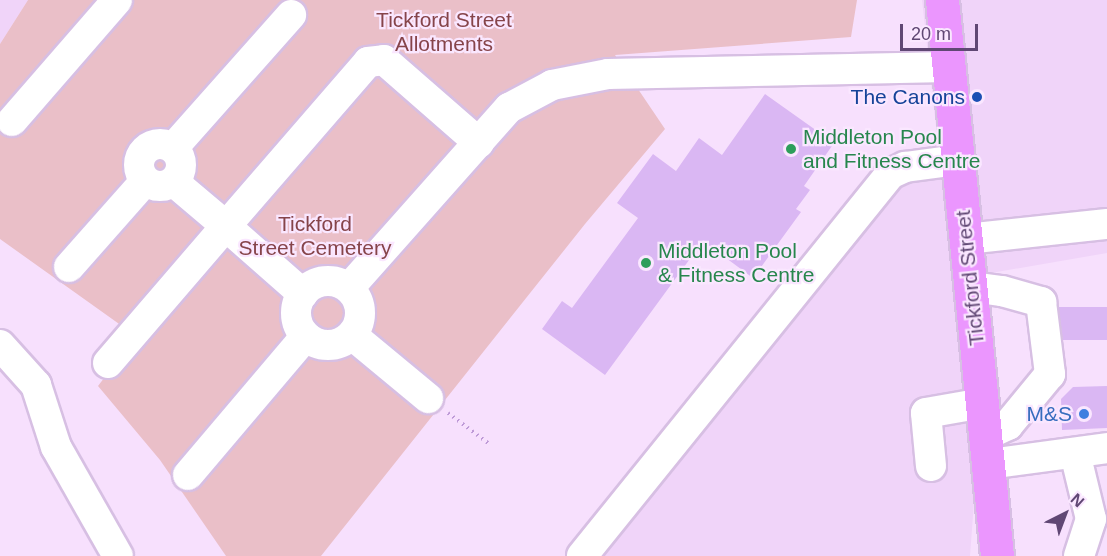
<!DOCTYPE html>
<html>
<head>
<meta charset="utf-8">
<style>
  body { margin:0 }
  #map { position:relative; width:1107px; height:556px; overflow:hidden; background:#f7e0fd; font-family:Helvetica,sans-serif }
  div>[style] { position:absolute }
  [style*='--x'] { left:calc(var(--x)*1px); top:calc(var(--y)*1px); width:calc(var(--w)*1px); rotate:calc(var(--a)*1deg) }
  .residential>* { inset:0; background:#f0d4f9 }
  .green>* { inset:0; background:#eabfc8 }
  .building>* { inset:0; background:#dab7f3; transform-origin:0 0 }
  .path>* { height:4px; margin-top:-2px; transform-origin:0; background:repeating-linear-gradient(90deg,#be9ad7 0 1.5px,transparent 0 6px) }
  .roads { filter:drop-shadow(2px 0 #d7bfe3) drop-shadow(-2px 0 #d7bfe3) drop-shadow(0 2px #d7bfe3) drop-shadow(0 -2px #d7bfe3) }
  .minor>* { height:30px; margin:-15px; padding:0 15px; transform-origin:15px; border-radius:15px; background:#fff }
  .minor>.ring { margin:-15px; padding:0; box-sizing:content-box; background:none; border:30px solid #fff; border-radius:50% }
  .major>* { height:33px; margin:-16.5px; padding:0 16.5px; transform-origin:16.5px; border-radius:16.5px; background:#eb96fe }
  .dots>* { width:16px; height:16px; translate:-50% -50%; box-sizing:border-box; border:3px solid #fae7ff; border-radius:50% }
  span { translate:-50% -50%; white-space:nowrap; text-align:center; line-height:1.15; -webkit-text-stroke:4.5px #fae7ff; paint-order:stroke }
  .park-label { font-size:21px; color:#86444a }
  .transit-label { font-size:21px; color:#164399 }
  .right { translate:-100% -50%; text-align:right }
  .leisure-label { font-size:21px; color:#27864d }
  .left { translate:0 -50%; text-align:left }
  .street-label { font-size:21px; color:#604774 }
  .shop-label { font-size:21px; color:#366cbe }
  .north { position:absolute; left:1035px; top:484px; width:60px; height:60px; -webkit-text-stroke:4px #fae7ff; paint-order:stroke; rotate:42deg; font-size:16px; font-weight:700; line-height:24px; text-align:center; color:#604774 }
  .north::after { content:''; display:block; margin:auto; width:21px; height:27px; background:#604774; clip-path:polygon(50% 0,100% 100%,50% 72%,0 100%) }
  .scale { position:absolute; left:900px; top:24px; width:78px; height:27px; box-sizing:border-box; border:3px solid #604774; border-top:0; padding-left:8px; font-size:18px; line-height:21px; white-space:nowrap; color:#604774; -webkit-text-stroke:4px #fae7ff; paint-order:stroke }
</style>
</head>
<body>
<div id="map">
  <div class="residential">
    <i style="clip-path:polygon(0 0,28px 0,0 44px)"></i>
    <i style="clip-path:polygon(922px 0,1107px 0,1107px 253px,991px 273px,970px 556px,580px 556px,890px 174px,940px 163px)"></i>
  </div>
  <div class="green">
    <i style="clip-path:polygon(28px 0,857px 0,851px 37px,615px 55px,665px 129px,585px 224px,321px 556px,226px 556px,160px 460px,98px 386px,136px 336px,0 239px,0 44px)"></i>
  </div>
  <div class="building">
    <i style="clip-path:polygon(765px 94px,834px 143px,804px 186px,810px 190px,796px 209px,801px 212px,753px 278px,703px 241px,605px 375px,542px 329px,562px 301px,572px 308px,638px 218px,617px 203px,653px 154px,676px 171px,699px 138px,722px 155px)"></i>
    <i style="left:1107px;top:307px;width:33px;height:48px;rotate:90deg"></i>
    <i style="clip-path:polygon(1107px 386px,1107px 428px,1062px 430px,1061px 399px,1073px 387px)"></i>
  </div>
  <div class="path">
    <i style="--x:448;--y:413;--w:50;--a:36.9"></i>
  </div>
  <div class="roads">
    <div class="minor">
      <i style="--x:12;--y:121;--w:160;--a:-49"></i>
      <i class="ring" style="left:139px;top:144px;width:12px;height:12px"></i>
      <i style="--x:173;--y:148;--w:178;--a:-48.4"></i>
      <i style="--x:966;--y:239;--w:142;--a:-6.1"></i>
      <i style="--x:69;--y:267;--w:115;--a:-48.5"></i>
      <i class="ring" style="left:296px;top:281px;width:34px;height:34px"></i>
      <i style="--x:972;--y:287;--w:30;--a:8"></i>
      <i style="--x:1002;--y:291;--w:41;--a:15.8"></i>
      <i style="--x:1041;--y:302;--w:73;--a:82.9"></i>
      <i style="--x:1050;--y:374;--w:66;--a:129.5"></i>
      <i style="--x:1008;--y:425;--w:23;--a:155"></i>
      <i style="--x:349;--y:288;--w:241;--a:-48.4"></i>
      <i style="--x:509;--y:108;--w:49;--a:-28.1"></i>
      <i style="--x:552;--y:85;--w:57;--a:-11.1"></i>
      <i style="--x:608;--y:74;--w:340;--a:-1.2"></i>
      <i style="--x:303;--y:294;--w:103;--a:-138.6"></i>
      <i style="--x:226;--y:226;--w:217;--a:-49.1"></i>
      <i style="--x:368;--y:62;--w:16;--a:-7"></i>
      <i style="--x:384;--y:60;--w:126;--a:41.1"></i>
      <i style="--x:352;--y:335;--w:99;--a:39.7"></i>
      <i style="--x:0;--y:345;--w:54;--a:48"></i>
      <i style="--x:36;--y:385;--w:65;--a:72.1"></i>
      <i style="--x:56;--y:447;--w:125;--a:60.4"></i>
      <i style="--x:108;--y:363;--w:181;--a:-49.3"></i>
      <i style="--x:226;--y:226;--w:68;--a:-139.8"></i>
      <i style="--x:1075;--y:453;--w:68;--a:76.4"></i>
      <i style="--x:1091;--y:519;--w:39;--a:108"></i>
      <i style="--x:989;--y:464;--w:119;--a:-7.7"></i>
      <i style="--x:931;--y:466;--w:53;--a:-95.4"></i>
      <i style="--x:926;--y:413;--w:58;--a:-10"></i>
      <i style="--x:188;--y:475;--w:182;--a:-49.7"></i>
      <i style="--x:582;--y:556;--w:491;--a:-51.1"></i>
      <i style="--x:890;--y:174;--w:17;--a:-25"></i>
      <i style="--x:905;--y:167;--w:52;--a:-7.7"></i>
    </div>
    <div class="major">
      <i style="--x:942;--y:0;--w:559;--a:84.35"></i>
    </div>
  </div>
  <div class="dots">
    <i style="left:977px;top:97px;background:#1a4fb4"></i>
    <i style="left:791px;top:149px;background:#2e9e5b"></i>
    <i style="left:646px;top:263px;background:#2e9e5b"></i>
    <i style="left:1084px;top:414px;background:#3f7fe0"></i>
  </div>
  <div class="park-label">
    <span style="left:444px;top:32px">Tickford Street<br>Allotments</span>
    <span style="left:315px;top:236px">Tickford<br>Street Cemetery</span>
  </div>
  <div class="transit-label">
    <span class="right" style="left:965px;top:97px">The Canons</span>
  </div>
  <div class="leisure-label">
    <span class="left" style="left:803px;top:149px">Middleton Pool<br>and Fitness Centre</span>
    <span class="left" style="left:658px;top:263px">Middleton Pool<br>&amp; Fitness Centre</span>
  </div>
  <div class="street-label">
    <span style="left:970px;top:278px;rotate:-96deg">Tickford Street</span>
  </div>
  <div class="shop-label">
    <span class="right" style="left:1072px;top:414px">M&amp;S</span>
  </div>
  <div class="north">N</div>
  <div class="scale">20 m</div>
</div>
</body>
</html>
